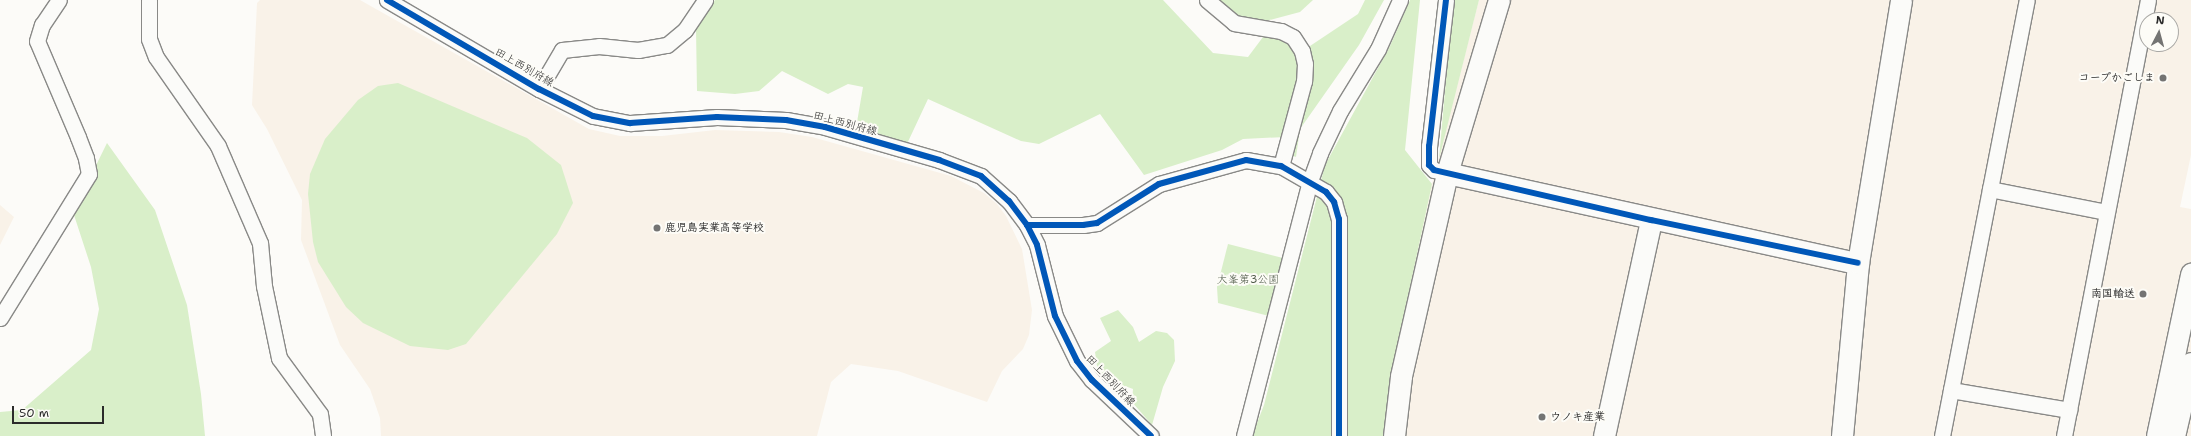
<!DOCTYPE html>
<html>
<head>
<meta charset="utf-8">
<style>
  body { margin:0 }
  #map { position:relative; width:2191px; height:436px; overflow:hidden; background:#fcfbf8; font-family:"Shantell Sans","Klee One",sans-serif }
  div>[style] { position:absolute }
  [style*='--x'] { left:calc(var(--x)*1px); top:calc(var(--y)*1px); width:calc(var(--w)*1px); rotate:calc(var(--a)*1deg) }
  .built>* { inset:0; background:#f9f2e8 }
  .green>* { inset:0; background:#d9efc9 }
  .roads { filter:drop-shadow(1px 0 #898987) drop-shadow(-1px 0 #898987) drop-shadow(0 1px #898987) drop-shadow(0 -1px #898987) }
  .street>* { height:15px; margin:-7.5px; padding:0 7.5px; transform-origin:7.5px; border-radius:7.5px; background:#fbfbf9 }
  .secondary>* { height:21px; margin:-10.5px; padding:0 10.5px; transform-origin:10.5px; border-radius:10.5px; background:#fbfbf9 }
  .cycleway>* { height:6px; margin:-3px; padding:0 3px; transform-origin:3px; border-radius:3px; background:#0057b8 }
  .dots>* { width:11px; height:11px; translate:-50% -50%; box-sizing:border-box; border:2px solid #fdfcf7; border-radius:50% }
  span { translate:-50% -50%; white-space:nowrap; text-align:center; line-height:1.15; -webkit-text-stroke:4px #fdfcf7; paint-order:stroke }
  .street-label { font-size:11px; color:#2b2b2b }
  .poi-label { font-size:11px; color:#2b2b2b; font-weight:700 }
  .right { translate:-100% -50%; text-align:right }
  .left { translate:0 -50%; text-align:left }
  .park-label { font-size:11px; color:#4f5a49 }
  .north { position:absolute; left:2139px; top:12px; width:40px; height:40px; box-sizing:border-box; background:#fdfcf7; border:1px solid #a9a8a5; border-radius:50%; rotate:6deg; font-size:11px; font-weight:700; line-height:16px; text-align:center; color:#2b2b2b }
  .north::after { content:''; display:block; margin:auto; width:14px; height:18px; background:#747473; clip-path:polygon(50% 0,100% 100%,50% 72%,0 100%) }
  .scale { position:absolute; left:12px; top:406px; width:92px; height:18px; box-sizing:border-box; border:2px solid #2b2b2b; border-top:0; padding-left:5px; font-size:12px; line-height:14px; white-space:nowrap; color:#2b2b2b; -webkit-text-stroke:3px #fdfcf7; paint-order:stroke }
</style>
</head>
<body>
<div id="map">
  <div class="built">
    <i style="clip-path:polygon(260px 0,360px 0,589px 129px,620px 136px,662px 136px,715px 130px,779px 132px,812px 137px,951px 176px,984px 193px,997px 204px,1006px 216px,1022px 249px,1032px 310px,1029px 335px,1023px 349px,1002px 371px,987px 402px,898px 371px,851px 364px,831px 382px,817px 436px,381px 436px,380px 418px,370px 389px,340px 345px,301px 240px,302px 200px,267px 129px,252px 105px,257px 3px)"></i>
    <i style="clip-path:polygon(evenodd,1479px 0,2191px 0,2191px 155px,2180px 207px,2191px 209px,2191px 436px,1383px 436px,1392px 371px,1432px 184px,1479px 0,2147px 20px,2171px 20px,2171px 44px,2147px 44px,2147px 20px)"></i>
    <i style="clip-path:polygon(0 205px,14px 217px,0 245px)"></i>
  </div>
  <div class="green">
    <i style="clip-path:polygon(715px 0,1163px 0,1213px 53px,1248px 57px,1269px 29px,1307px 48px,1358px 14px,1365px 0,1384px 0,1359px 45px,1300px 129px,1296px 157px,1288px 154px,1285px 137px,1243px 139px,1222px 150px,1144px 175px,1100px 114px,1039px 144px,1021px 141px,928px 99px,906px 146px,856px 128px,863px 87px,848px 84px,828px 94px,782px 71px,759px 91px,735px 94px,697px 91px,696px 29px)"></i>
    <i style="clip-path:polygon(1213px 0,1313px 0,1300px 12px,1262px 22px,1232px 21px)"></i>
    <i style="clip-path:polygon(1410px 0,1420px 0,1405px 150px,1432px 184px,1392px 371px,1383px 436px,1252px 436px,1264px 405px,1325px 165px,1390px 46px)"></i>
    <i style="clip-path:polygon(1453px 0,1479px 0,1439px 159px)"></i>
    <i style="clip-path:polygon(398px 83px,527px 138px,561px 165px,573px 203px,557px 234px,466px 344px,448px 350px,410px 346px,363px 323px,346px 307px,318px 262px,313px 242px,308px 194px,310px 174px,325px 139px,358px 100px,378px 86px)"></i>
    <i style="clip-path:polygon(107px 143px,155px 210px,187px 305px,201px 394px,205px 436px,0 436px,0 412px,22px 410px,91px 350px,99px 309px,91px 267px,73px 212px)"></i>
    <i style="clip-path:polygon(1228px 244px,1283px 258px,1269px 316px,1218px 303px,1217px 287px)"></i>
    <i style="clip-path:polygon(1118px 310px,1133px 327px,1139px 342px,1156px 331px,1167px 333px,1174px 340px,1175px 361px,1163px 387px,1152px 425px,1132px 402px,1133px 389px,1125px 386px,1117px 392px,1098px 373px,1095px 352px,1111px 341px,1100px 318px)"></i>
  </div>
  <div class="roads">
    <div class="street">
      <i style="--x:149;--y:0;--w:39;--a:90"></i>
      <i style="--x:149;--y:39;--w:19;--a:69"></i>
      <i style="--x:156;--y:57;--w:108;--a:55.1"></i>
      <i style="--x:218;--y:146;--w:106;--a:66.6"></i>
      <i style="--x:260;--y:243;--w:43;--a:84.7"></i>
      <i style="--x:264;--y:286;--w:74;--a:78.2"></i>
      <i style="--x:279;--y:358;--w:69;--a:53.8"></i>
      <i style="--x:320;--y:414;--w:22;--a:82"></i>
      <i style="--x:387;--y:0;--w:176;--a:30.4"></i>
      <i style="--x:539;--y:89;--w:60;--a:26.6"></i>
      <i style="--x:593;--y:116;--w:38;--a:11"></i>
      <i style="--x:630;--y:123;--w:87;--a:-3.9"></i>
      <i style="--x:717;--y:117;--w:69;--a:2.5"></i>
      <i style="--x:786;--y:120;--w:40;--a:10"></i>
      <i style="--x:825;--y:127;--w:119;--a:16.1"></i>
      <i style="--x:939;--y:160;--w:45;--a:20.9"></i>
      <i style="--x:981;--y:176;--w:38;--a:42"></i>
      <i style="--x:1009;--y:201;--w:30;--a:53"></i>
      <i style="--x:1027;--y:225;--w:22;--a:63"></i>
      <i style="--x:1037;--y:245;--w:73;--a:75.8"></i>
      <i style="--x:1055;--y:316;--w:50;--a:63.9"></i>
      <i style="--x:1077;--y:361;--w:24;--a:52"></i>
      <i style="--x:1092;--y:380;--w:81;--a:43.5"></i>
      <i style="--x:1207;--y:0;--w:35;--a:40"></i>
      <i style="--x:1234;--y:23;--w:48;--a:9.7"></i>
      <i style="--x:1281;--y:31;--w:13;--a:27"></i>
      <i style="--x:1293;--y:37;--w:17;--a:57"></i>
      <i style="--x:1302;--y:51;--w:13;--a:77"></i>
      <i style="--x:1305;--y:64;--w:17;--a:93"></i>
      <i style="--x:1304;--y:81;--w:88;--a:105.1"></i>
      <i style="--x:1446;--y:0;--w:147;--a:96.6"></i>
      <i style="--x:1429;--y:146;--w:19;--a:90"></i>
      <i style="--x:1429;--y:165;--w:7;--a:45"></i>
      <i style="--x:1434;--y:170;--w:13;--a:13"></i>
      <i style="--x:539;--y:89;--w:45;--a:-59.5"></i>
      <i style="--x:562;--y:50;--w:37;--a:-6"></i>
      <i style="--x:599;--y:46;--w:39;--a:6"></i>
      <i style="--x:638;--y:50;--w:29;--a:-10"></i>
      <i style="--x:667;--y:45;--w:23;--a:-40"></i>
      <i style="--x:685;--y:30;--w:36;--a:-56"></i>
      <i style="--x:1990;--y:189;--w:118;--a:11.2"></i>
      <i style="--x:1027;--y:225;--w:56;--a:0"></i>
      <i style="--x:1083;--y:225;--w:14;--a:-8"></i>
      <i style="--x:1097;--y:223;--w:73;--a:-32.2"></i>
      <i style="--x:1159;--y:184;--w:90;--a:-15.4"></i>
      <i style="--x:1246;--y:160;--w:36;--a:10"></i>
      <i style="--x:1281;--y:166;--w:52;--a:30"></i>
      <i style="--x:1326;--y:192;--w:13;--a:51"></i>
      <i style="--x:1334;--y:202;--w:18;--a:74"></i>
      <i style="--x:1339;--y:219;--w:217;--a:90"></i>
      <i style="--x:0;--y:318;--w:169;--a:-58.3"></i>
      <i style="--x:89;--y:174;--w:16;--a:-101"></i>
      <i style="--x:86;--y:158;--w:22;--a:-111"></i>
      <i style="--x:78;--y:137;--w:104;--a:-113.1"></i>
      <i style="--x:37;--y:41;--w:17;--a:-73"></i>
      <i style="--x:42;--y:25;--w:30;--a:-56"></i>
      <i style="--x:1951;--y:390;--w:120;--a:9.6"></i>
      <i style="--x:1244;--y:436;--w:263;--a:-75.5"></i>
      <i style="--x:1310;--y:181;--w:30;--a:-70"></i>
      <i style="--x:1320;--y:153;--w:47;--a:-64.5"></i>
      <i style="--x:1340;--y:111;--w:73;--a:-58.5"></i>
      <i style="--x:1378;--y:49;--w:54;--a:-65.8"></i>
      <i style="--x:1942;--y:436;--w:444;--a:-79"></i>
      <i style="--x:2064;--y:436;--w:444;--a:-79.1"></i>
    </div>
    <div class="secondary">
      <i style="--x:1447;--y:173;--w:421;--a:12.4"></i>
      <i style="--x:1394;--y:436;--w:60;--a:-83.3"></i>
      <i style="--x:1401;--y:376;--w:208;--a:-77.2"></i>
      <i style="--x:1447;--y:173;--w:181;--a:-73.3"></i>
      <i style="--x:1604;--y:436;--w:221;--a:-77.7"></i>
      <i style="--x:1842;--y:436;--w:174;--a:-84.7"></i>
      <i style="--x:1858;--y:263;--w:266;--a:-80.7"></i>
      <i style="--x:2157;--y:436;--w:166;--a:-78.1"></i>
      <i style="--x:2174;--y:436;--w:75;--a:-76.9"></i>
    </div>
  </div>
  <div class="cycleway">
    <i style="--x:387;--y:0;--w:176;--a:30.4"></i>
    <i style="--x:539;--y:89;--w:60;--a:26.6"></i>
    <i style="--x:593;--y:116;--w:38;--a:11"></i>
    <i style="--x:630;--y:123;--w:87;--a:-3.9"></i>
    <i style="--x:717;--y:117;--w:69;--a:2.5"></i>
    <i style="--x:786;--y:120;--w:40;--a:10"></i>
    <i style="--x:825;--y:127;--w:119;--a:16.1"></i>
    <i style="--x:939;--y:160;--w:45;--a:20.9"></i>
    <i style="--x:981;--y:176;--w:38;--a:42"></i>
    <i style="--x:1009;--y:201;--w:30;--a:53"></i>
    <i style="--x:1027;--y:225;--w:22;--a:63"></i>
    <i style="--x:1037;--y:245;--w:73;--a:75.8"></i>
    <i style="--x:1055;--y:316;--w:50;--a:63.9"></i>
    <i style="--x:1077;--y:361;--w:24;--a:52"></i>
    <i style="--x:1092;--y:380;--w:81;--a:43.5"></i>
    <i style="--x:1446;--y:0;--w:147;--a:96.6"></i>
    <i style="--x:1429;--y:146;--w:19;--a:90"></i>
    <i style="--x:1429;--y:165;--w:7;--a:45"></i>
    <i style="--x:1434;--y:170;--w:223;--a:13"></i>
    <i style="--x:1651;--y:220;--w:211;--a:11.7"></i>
    <i style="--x:1027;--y:225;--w:56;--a:0"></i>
    <i style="--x:1083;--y:225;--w:14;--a:-8"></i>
    <i style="--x:1097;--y:223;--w:73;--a:-32.2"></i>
    <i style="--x:1159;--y:184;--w:90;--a:-15.4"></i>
    <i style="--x:1246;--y:160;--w:36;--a:10"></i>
    <i style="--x:1281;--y:166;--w:52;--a:30"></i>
    <i style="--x:1326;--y:192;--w:13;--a:51"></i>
    <i style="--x:1334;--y:202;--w:18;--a:74"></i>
    <i style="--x:1339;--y:219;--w:217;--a:90"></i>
  </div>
  <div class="dots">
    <i style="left:2163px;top:78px;background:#747473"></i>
    <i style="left:657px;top:228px;background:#747473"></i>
    <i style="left:2143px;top:294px;background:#747473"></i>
    <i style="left:1542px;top:417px;background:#747473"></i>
  </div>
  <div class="street-label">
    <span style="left:524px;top:68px;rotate:30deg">田上西別府線</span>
    <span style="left:845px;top:124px;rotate:15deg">田上西別府線</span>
    <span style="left:1110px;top:381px;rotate:46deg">田上西別府線</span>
  </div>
  <div class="poi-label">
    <span class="right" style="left:2155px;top:78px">コープかごしま</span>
    <span class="left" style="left:665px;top:228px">鹿児島実業高等学校</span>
    <span class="right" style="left:2135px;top:294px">南国輸送</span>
    <span class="left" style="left:1550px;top:417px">ウノキ産業</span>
  </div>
  <div class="park-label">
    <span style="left:1248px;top:280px">大峯第3公園</span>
  </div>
  <div class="north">N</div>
  <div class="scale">50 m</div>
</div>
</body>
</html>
